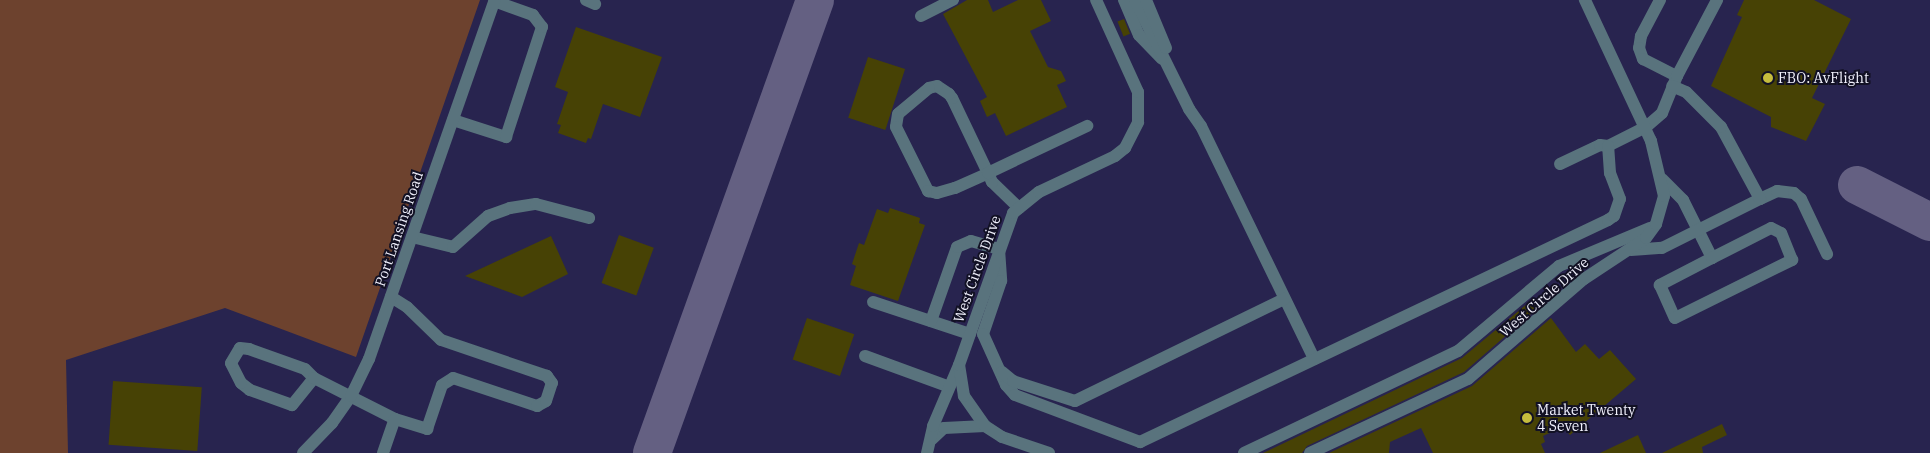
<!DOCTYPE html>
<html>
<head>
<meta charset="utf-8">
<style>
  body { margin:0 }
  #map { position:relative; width:1930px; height:453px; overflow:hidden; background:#28244f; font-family:"IBM Plex Serif",serif }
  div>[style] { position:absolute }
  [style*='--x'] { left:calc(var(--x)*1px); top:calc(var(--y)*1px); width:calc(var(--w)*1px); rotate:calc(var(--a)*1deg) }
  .green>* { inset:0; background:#6d422e }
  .taxiway>* { height:38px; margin:-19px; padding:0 19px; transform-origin:19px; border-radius:19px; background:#646082 }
  .building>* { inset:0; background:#474205; transform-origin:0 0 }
  .minor>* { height:12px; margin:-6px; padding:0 6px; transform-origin:6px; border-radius:6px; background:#59737d }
  .dots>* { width:14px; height:14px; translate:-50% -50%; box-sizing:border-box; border:2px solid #121124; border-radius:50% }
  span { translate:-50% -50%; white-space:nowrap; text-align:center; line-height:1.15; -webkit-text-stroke:4px #121124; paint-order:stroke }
  .poi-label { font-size:14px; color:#f0f0fc }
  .left { translate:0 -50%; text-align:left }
  .street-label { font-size:14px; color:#f0f0fc }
</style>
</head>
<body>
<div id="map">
  <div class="green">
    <i style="clip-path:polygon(0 0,480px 0,356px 357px,225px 308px,66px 360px,68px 453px,0 453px)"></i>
  </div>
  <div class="taxiway">
    <i style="--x:1857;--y:185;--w:82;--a:26.9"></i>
    <i style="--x:652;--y:453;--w:481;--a:-70.2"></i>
  </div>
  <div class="building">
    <i style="clip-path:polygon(967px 0,988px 0,993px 12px,1018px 0,1041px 0,1051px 21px,1030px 31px,1048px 67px,1061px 71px,1066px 81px,1057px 85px,1067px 107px,1006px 136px,995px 113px,987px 117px,980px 101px,987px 97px,943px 14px)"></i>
    <i style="clip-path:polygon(1744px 0,1814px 0,1851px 19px,1812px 98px,1825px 104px,1806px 141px,1771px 127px,1771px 117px,1711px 86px,1742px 17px,1737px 15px)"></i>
    <i style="left:1124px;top:19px;width:16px;height:7px;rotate:68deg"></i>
    <i style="clip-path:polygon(576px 27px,662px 57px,640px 117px,603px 104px,591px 139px,588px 138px,586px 143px,558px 133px,561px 125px,557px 124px,568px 92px,555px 87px)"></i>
    <i style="left:868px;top:57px;width:39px;height:64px;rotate:18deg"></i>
    <i style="clip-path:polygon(890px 208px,920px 218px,919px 223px,925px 225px,898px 301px,850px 285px,856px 266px,852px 264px,859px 243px,864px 245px,877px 209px,888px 213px)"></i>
    <i style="left:619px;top:235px;width:37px;height:51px;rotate:20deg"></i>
    <i style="clip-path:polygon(551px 236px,568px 274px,522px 297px,465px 276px)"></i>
    <i style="clip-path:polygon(1533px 299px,1540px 306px,1464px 372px,1307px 446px,1302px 453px,1263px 453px,1462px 358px)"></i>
    <i style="left:807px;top:318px;width:50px;height:44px;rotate:19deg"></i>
    <i style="clip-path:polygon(1551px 318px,1576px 352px,1585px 344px,1599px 359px,1610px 350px,1636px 379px,1570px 435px,1563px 427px,1543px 436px,1545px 442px,1541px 444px,1545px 453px,1433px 453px,1421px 428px,1390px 442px,1389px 453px,1329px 453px,1472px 386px)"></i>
    <i style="left:113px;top:381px;width:89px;height:64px;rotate:4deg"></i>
    <i style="clip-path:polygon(1722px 424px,1727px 435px,1702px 447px,1703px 453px,1662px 453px)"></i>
    <i style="clip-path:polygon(1638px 435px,1646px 453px,1600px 453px)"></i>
  </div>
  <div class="minor">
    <i style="--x:586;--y:0;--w:10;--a:24"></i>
    <i style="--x:1124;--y:0;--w:38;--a:67"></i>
    <i style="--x:1139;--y:35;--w:33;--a:46"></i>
    <i style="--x:1135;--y:0;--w:122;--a:63.6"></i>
    <i style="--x:1189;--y:109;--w:21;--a:55"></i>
    <i style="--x:1201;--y:126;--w:259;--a:64.1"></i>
    <i style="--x:1146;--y:0;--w:52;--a:67.4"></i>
    <i style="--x:1660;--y:0;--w:41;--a:117.8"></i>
    <i style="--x:1641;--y:36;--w:12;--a:99"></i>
    <i style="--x:1639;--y:48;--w:12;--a:70"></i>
    <i style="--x:1643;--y:59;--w:38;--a:27"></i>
    <i style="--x:921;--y:16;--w:36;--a:-27"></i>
    <i style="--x:453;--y:120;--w:56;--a:17.8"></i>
    <i style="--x:506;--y:137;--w:116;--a:-71.9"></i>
    <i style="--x:542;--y:27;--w:15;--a:-127"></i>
    <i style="--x:533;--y:15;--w:41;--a:-160.3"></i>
    <i style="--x:1560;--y:164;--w:44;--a:-25.4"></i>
    <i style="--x:1600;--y:145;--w:8;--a:7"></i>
    <i style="--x:1608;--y:146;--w:42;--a:-26.6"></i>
    <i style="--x:1646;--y:127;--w:21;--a:-41"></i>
    <i style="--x:1662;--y:113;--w:40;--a:-68"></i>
    <i style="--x:1677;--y:76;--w:86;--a:-62.2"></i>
    <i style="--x:1662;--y:179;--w:30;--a:45"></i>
    <i style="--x:1683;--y:200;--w:65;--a:63.4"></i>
    <i style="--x:1712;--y:258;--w:59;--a:152.6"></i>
    <i style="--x:1660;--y:285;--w:36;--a:66"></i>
    <i style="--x:1675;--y:318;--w:131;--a:-26.4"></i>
    <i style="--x:1792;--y:260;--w:29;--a:-112"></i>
    <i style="--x:1781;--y:233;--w:11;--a:-153"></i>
    <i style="--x:1771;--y:228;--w:66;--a:153"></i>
    <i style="--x:1760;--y:199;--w:19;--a:-25"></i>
    <i style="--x:1777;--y:191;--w:17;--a:7"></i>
    <i style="--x:1794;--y:193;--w:9;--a:41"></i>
    <i style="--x:1801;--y:199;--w:61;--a:64.7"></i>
    <i style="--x:1019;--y:208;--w:37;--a:-136"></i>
    <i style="--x:992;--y:182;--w:10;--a:-114"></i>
    <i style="--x:988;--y:173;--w:83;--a:-115.6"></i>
    <i style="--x:952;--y:98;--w:5;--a:-127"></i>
    <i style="--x:949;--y:94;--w:14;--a:-146"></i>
    <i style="--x:937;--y:86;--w:8;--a:166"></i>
    <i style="--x:929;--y:88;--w:40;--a:140"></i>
    <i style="--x:898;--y:114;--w:13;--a:99"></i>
    <i style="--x:896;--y:127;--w:72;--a:63.4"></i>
    <i style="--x:928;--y:191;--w:9;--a:13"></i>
    <i style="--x:937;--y:193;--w:19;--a:-16"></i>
    <i style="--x:955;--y:188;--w:36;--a:-24"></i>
    <i style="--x:988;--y:173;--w:110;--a:-25.4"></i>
    <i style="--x:412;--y:237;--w:42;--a:13.7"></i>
    <i style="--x:453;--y:247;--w:47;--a:-41.5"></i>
    <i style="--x:488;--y:216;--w:23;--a:-20"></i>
    <i style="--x:510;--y:208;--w:26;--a:-9"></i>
    <i style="--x:536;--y:204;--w:55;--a:14.8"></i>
    <i style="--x:1631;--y:250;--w:31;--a:-4"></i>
    <i style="--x:1662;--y:248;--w:110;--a:-26.6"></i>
    <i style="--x:1760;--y:199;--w:82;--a:-118.4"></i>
    <i style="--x:1721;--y:127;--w:49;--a:-135"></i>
    <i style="--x:1686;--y:92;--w:15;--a:-157"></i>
    <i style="--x:873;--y:302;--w:102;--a:18.3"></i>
    <i style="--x:931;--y:321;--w:78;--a:-70.6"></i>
    <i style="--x:957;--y:247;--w:15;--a:-23"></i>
    <i style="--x:971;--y:241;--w:29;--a:16"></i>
    <i style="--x:999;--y:249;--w:32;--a:86"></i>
    <i style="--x:1001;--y:281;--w:56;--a:108.8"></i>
    <i style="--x:983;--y:334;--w:56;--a:65.7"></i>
    <i style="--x:1006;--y:385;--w:13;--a:48"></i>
    <i style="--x:1015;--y:395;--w:134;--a:20.6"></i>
    <i style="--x:1140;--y:442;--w:518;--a:-25.38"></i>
    <i style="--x:1608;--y:220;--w:7;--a:-34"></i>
    <i style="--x:1614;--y:216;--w:18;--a:-71"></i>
    <i style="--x:1620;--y:199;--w:28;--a:-111"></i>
    <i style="--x:1610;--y:173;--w:27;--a:-94"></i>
    <i style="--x:865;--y:356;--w:87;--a:20.1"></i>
    <i style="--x:1002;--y:372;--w:14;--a:39"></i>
    <i style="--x:1013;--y:381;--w:65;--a:17.9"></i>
    <i style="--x:1075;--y:401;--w:233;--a:-26"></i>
    <i style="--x:314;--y:378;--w:35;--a:129"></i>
    <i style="--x:292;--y:405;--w:45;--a:-160.3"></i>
    <i style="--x:250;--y:390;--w:11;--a:-142"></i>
    <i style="--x:241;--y:383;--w:22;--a:-117"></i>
    <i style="--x:231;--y:363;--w:17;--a:-59"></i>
    <i style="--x:240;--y:348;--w:9;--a:6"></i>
    <i style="--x:249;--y:349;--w:59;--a:19.7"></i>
    <i style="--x:305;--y:369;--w:13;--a:45"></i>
    <i style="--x:314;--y:378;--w:91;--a:26.8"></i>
    <i style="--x:395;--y:419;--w:34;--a:17"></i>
    <i style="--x:427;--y:429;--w:46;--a:-71.2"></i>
    <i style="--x:442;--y:385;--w:13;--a:-32"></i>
    <i style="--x:453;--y:378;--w:89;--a:18.4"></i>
    <i style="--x:537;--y:406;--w:10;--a:-29"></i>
    <i style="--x:546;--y:401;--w:19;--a:-72"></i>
    <i style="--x:552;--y:383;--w:9;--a:-126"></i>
    <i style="--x:547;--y:376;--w:112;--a:-161.2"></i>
    <i style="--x:441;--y:340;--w:47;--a:-135.9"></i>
    <i style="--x:407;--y:307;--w:19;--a:-148"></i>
    <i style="--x:932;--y:439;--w:16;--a:-43"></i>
    <i style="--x:944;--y:428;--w:41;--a:-2.8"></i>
    <i style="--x:303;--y:453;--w:42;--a:-46"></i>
    <i style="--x:332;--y:423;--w:33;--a:-55"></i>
    <i style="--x:351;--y:396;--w:41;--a:-64.1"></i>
    <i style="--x:369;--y:359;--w:380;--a:-70.7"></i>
    <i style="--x:383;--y:453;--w:36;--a:-71"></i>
    <i style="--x:927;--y:453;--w:28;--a:-77"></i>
    <i style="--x:933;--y:426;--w:66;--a:-66.9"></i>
    <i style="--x:1049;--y:453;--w:50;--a:-161.2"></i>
    <i style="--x:1002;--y:437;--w:20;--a:-147"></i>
    <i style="--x:985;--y:426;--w:37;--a:-125"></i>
    <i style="--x:964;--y:396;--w:31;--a:-99"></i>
    <i style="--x:959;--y:365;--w:161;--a:-70.4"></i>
    <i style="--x:1013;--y:213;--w:33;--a:-39"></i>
    <i style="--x:1039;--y:192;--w:84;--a:-25.3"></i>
    <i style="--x:1115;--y:156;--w:13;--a:-39"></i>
    <i style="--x:1125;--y:148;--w:29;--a:-63"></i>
    <i style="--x:1138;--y:122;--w:30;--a:-90"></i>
    <i style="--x:1138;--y:92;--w:101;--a:-114.5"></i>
    <i style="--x:1244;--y:453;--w:237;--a:-25.5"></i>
    <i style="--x:1458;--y:351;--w:132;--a:-40.1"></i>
    <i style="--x:1559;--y:266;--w:99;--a:-22.7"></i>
    <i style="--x:1310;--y:453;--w:174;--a:-25.1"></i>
    <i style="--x:1468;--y:379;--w:153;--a:-40.8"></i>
    <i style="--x:1584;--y:279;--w:74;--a:-33.5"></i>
    <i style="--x:1646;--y:238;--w:17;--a:-54"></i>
    <i style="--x:1656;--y:224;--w:29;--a:-74"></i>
    <i style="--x:1664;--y:196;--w:57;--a:-103.3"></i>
    <i style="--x:1651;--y:141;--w:156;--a:-115.1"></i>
  </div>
  <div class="dots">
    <i style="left:1768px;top:78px;background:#c5bc3d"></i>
    <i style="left:1527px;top:418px;background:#c5bc3d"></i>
  </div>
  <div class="poi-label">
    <span class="left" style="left:1778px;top:78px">FBO: AvFlight</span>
    <span class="left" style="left:1537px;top:418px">Market Twenty<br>4 Seven</span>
  </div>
  <div class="street-label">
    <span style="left:399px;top:229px;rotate:-71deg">Port Lansing Road</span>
    <span style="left:977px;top:269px;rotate:-70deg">West Circle Drive</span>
    <span style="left:1544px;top:297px;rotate:-41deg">West Circle Drive</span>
  </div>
</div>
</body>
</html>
